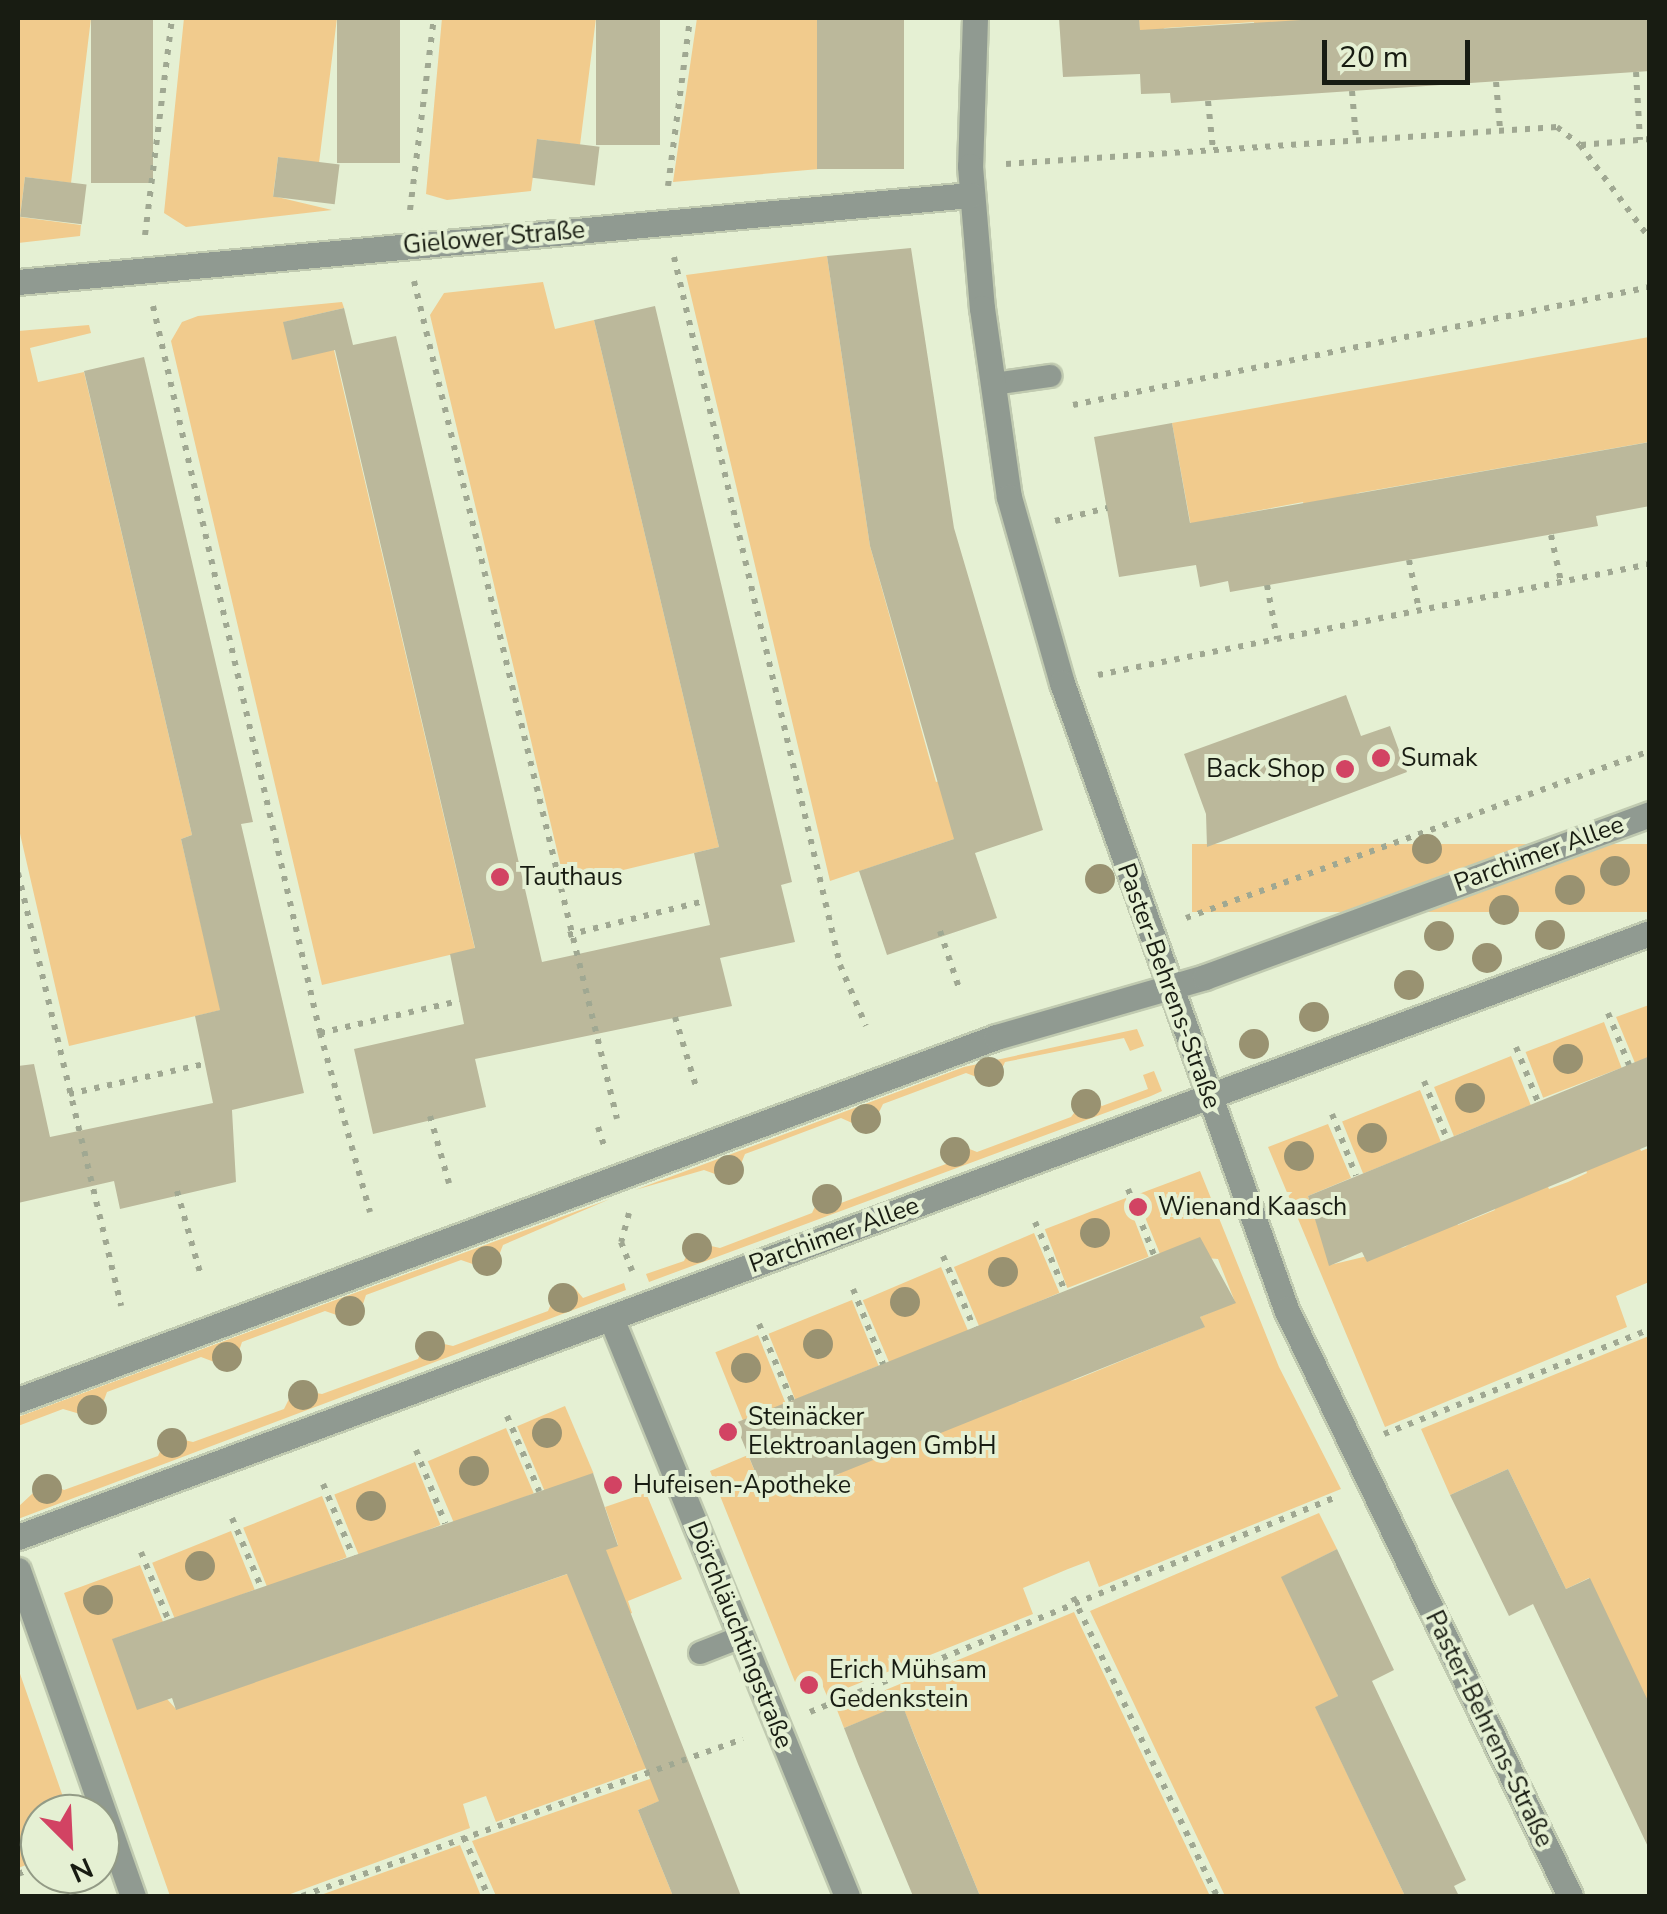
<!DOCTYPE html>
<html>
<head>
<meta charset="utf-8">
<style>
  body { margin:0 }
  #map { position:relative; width:1667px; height:1914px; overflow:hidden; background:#e5f0d3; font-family:"Nunito Sans",sans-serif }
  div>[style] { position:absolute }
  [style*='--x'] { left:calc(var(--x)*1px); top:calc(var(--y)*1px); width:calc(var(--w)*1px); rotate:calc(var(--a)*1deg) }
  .green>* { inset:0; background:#f1cb8d; transform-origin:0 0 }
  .building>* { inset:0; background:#bbb89b; transform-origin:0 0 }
  .path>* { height:6px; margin-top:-3px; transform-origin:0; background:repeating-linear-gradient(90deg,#a0a892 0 5px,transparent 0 13px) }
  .roads { filter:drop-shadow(2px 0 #c0cab0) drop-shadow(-2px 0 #c0cab0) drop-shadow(0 2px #c0cab0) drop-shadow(0 -2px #c0cab0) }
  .service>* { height:22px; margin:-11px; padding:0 11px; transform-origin:11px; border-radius:11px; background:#909a91 }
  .minor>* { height:25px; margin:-12.5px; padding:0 12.5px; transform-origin:12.5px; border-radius:12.5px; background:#909a91 }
  .tertiary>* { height:25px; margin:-12.5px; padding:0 12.5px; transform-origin:12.5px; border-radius:12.5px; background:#909a91 }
  .trees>* { width:30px; height:30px; margin:-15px; border-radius:50%; background:#999271 }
  .dots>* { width:28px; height:28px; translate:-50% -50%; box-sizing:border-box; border:5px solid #e5f0d3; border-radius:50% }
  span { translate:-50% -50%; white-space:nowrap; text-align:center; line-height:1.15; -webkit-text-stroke:8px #e5f0d3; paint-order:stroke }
  .street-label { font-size:25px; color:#181c12 }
  .poi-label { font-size:25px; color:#181c12 }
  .left { translate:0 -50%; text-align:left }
  .right { translate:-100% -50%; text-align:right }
  .frame { position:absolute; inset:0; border:20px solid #181c12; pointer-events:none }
  .north { position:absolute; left:20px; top:1794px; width:100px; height:100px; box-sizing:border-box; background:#e5f0d3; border:2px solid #939b86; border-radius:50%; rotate:156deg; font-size:28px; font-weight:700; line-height:40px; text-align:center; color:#181c12 }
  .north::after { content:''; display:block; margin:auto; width:35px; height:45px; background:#d24363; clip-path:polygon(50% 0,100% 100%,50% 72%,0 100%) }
  .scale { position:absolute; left:1322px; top:40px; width:148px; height:45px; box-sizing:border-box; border:5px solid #181c12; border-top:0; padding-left:12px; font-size:30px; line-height:35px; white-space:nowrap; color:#181c12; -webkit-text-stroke:8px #e5f0d3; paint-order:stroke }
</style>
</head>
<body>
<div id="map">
  <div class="green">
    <i style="clip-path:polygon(18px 18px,91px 18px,71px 183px,25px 177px,20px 217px,81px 225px,80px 236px,18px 243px)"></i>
    <i style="clip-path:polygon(184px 18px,337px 18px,319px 163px,278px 157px,273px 196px,332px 210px,186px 227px,164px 213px)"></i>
    <i style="clip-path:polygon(442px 18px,596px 18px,580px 145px,538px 139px,531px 191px,447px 200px,426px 194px)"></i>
    <i style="clip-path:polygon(697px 18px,817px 18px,819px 169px,673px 182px)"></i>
    <i style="clip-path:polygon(1139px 18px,1332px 18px,1310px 19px,1310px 29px,1255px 33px,1254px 22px,1165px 28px,1140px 41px)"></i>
    <i style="clip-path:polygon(827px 256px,870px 546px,936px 782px,948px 778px,969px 834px,830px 881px,686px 275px)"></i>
    <i style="clip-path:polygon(543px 282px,555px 329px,594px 320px,719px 847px,565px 884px,430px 315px,444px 293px)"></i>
    <i style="clip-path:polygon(342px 302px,344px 308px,284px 322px,334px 350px,475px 949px,322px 985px,171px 341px,182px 322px,198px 316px)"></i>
    <i style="clip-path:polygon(89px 325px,91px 333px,30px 348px,38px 382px,84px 372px,192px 835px,181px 839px,221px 1010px,69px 1046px,18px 825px,18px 331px)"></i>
    <i style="clip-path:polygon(1649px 337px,1649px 442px,1358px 493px,1306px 513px,1303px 502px,1219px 518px,1192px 532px,1172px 423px)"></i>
    <i style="left:1649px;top:844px;width:68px;height:457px;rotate:90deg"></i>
    <i style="clip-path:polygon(1649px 1005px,1649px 1057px,1635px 1063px,1616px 1017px)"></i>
    <i style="left:1604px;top:1022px;width:49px;height:84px;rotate:69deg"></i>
    <i style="clip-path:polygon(1137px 1029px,1144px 1046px,1130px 1051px,1124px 1038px,1005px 1062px,995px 1084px,966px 1073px,883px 1104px,870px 1131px,841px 1118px,745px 1154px,734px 1181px,704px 1170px,635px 1190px,964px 1067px)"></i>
    <i style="left:1511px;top:1056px;width:53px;height:83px;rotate:68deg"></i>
    <i style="clip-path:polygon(1154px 1071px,1162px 1091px,1151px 1096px,649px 1282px,646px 1274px,684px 1261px,693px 1242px,720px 1248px,812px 1213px,821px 1194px,835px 1189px,841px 1203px,946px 1164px,957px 1144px,977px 1152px,1071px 1117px,1087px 1096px,1102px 1106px,1148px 1089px,1143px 1075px)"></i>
    <i style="left:1420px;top:1090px;width:56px;height:84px;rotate:68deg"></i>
    <i style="clip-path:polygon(1328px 1124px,1351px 1178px,1308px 1196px,1330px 1265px,1405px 1247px,1453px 1215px,1458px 1225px,1495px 1210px,1492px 1199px,1544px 1178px,1549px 1189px,1568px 1182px,1587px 1173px,1583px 1162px,1637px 1141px,1641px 1151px,1649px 1148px,1649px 1282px,1616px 1296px,1627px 1327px,1385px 1427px,1268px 1147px)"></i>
    <i style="clip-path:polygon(1200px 1171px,1279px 1367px,1341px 1489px,1099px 1587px,1089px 1561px,1068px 1569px,1023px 1588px,1033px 1614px,827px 1696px,817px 1673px,795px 1682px,710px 1471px,748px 1455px,763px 1491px,796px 1477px,802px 1489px,840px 1474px,836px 1462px,893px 1452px,931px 1437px,927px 1426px,1022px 1401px,1018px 1389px,1075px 1380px,1204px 1327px,1200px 1317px,1235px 1302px,1218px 1259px,1160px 1254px,1136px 1195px)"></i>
    <i style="left:1126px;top:1198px;width:63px;height:87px;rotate:69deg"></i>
    <i style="clip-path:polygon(610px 1199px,503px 1245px,493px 1271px,461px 1260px,366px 1295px,357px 1322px,325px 1311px,242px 1342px,233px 1369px,201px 1357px,107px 1392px,97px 1419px,63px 1409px,18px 1426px,18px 1417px)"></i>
    <i style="left:1034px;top:1233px;width:65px;height:87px;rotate:67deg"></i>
    <i style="left:941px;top:1267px;width:69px;height:85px;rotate:67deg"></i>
    <i style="clip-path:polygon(624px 1283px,626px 1290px,18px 1519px,18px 1507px,46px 1481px,64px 1490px,158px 1456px,167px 1436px,193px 1442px,284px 1409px,294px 1389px,322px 1394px,418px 1359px,426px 1340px,453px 1346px,548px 1311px,556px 1292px,573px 1286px,583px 1298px)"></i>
    <i style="left:852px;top:1300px;width:71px;height:90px;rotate:68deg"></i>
    <i style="left:758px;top:1335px;width:74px;height:46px;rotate:68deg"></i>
    <i style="clip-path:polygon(1649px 1336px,1649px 1705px,1589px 1578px,1566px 1589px,1508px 1469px,1450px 1495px,1421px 1429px)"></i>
    <i style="left:565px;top:1406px;width:73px;height:52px;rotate:67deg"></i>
    <i style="left:506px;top:1428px;width:71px;height:85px;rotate:67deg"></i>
    <i style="left:415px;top:1462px;width:68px;height:87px;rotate:68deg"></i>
    <i style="clip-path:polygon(646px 1493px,682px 1579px,628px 1601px,632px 1613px,590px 1630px,636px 1745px,653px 1766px,496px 1822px,486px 1796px,463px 1804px,470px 1828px,285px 1896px,170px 1896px,64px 1593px,140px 1565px,163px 1622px,113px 1639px,176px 1709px,585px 1568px,583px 1558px,618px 1545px,605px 1507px)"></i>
    <i style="left:322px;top:1496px;width:66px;height:85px;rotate:68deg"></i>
    <i style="clip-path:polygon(1319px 1513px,1337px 1549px,1296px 1570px,1338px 1696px,1316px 1708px,1405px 1896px,1225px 1896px,1090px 1611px)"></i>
    <i style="left:231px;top:1531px;width:63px;height:85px;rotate:68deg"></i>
    <i style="clip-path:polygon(1074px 1612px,1210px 1896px,980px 1896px,902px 1705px,844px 1728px,837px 1710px)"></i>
    <i style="clip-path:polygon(18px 1668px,69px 1814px,40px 1814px,40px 1860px,18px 1868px)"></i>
    <i style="clip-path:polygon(687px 1766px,696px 1786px,638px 1810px,673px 1896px,496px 1896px,472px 1841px)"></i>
    <i style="clip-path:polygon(460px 1845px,481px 1896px,318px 1896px)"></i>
  </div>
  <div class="building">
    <i style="left:91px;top:18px;width:62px;height:165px"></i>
    <i style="left:337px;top:18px;width:63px;height:145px"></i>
    <i style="left:596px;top:18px;width:64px;height:127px"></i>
    <i style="left:817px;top:18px;width:87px;height:151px"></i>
    <i style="clip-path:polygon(1059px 18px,1139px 18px,1140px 30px,1332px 18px,1650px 18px,1650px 71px,1171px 103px,1170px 93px,1141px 94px,1140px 74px,1063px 77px)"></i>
    <i style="left:537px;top:139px;width:63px;height:39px;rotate:7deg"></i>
    <i style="left:278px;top:157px;width:62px;height:40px;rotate:7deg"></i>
    <i style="left:25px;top:177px;width:62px;height:40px;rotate:7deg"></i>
    <i style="clip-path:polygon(911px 248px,954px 528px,1043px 830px,975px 853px,997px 918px,887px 955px,859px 871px,954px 839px,870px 546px,827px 256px)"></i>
    <i style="clip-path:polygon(655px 306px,792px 882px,781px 885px,795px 942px,720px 958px,732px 1006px,475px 1059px,486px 1107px,373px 1134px,354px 1049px,464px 1024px,450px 954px,475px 948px,335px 350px,292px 360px,283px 322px,344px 308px,353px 345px,396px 336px,542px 962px,710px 925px,694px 853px,719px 847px,594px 320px)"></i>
    <i style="clip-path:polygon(144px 357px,253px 822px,241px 824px,304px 1093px,232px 1110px,236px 1182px,120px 1209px,114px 1181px,18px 1203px,18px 1066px,34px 1064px,50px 1137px,213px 1103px,195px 1016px,220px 1010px,181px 839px,192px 835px,84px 371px)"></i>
    <i style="clip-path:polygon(1172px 423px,1190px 523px,1650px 442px,1650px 506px,1596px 516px,1598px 526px,1230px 592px,1228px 581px,1200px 587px,1196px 565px,1119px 577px,1094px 437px)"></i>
    <i style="clip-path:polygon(1346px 695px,1361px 736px,1390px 726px,1407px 772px,1207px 847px,1206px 814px,1184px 754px)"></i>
    <i style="clip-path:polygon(1650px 1056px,1650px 1145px,1367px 1262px,1362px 1252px,1329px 1266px,1308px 1196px)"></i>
    <i style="clip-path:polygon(1200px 1237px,1236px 1303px,1200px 1317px,1205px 1327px,801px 1489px,796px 1477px,763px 1491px,735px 1423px)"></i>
    <i style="clip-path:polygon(1508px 1469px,1566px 1589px,1590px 1578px,1650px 1705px,1650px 1851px,1533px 1604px,1509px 1616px,1450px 1495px)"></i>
    <i style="clip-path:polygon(593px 1473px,618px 1546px,606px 1550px,741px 1896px,673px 1896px,638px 1810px,659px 1801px,567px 1574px,176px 1710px,172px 1698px,137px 1710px,112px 1639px)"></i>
    <i style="clip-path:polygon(1337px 1549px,1394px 1670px,1372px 1681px,1466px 1880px,1454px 1886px,1459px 1896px,1405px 1896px,1315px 1707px,1338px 1696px,1281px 1577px)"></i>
    <i style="clip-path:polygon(902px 1704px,916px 1740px,980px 1896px,913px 1896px,858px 1764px,844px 1728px)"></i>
  </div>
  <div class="path">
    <i style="--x:1636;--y:72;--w:68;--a:86.6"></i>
    <i style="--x:1496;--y:82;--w:47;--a:85.1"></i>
    <i style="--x:1352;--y:91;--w:48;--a:85.2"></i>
    <i style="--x:1208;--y:101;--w:48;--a:84.1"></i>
    <i style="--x:1581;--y:145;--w:69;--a:-5"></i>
    <i style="--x:1006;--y:164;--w:552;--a:-3.84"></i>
    <i style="--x:1557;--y:127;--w:29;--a:38"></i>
    <i style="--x:1580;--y:145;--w:117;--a:53.3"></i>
    <i style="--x:668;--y:186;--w:169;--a:-82.5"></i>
    <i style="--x:410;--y:210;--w:193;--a:-82.9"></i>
    <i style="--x:145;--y:235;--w:219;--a:-82.9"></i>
    <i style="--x:674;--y:257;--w:727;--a:76.8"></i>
    <i style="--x:840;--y:965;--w:66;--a:66.9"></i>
    <i style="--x:414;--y:281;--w:862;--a:76.38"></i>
    <i style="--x:153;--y:306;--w:746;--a:77.06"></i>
    <i style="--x:320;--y:1033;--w:186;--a:74.4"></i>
    <i style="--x:1073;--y:405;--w:589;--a:-11.56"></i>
    <i style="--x:1055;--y:521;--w:54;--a:-14"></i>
    <i style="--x:1551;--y:535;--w:48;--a:78"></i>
    <i style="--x:1409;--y:560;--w:51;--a:78.7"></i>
    <i style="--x:1267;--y:585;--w:55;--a:79.5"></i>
    <i style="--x:1098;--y:675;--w:563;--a:-11.37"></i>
    <i style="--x:18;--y:873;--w:445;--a:76.6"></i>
    <i style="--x:1186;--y:918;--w:493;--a:-19.8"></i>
    <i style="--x:940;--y:931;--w:63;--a:71.6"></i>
    <i style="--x:568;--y:935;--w:140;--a:-14"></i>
    <i style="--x:1608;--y:1013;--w:56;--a:68"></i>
    <i style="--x:675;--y:1017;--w:76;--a:73.2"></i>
    <i style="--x:320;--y:1033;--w:143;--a:-13"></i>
    <i style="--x:1516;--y:1047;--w:59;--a:68.2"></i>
    <i style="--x:1424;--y:1081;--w:62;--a:68.4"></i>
    <i style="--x:69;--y:1094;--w:138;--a:-12.5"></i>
    <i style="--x:1332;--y:1114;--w:66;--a:68.8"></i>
    <i style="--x:430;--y:1116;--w:70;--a:74.2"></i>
    <i style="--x:598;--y:1127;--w:19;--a:72"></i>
    <i style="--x:1128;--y:1189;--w:71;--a:68.5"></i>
    <i style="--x:177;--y:1191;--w:88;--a:74.2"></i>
    <i style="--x:629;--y:1213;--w:30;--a:105"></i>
    <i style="--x:621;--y:1242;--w:31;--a:69"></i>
    <i style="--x:1035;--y:1222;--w:75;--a:66.5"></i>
    <i style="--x:943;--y:1256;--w:78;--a:66.7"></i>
    <i style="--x:853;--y:1289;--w:81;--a:68.2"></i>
    <i style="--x:759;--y:1324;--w:84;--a:66.8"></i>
    <i style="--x:507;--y:1416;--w:82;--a:66.9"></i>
    <i style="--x:1384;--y:1434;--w:286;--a:-21.5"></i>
    <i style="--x:416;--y:1450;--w:79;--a:68.3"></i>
    <i style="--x:323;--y:1484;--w:78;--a:67.4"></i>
    <i style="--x:232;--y:1518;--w:75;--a:67.2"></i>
    <i style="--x:141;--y:1552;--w:72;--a:68.1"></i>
    <i style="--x:1073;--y:1597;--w:332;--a:64.3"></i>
    <i style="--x:810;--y:1712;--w:568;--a:-22.23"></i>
    <i style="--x:464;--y:1837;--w:64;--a:67.9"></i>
    <i style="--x:18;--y:1874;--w:23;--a:-20"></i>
    <i style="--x:302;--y:1896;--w:468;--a:-19.6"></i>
  </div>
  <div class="roads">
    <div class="service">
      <i style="--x:993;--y:384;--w:58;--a:-8"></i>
      <i style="--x:700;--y:1653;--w:44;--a:-21.3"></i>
    </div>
    <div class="minor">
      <i style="--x:975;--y:18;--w:148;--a:91.9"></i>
      <i style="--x:970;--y:166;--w:143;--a:85.2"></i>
      <i style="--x:982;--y:308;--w:191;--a:81.9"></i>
      <i style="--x:1009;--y:497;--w:193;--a:74.1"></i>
      <i style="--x:1062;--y:683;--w:665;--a:70.31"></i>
      <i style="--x:1286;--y:1309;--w:652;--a:64.18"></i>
      <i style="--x:18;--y:282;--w:957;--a:-5.22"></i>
      <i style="--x:611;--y:1318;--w:624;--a:67.79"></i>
      <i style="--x:18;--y:1570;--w:346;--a:70.6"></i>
    </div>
    <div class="tertiary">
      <i style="--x:18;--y:1400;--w:1043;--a:-20.36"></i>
      <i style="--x:996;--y:1037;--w:217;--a:-16"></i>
      <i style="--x:1205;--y:977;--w:474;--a:-20.1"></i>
      <i style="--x:18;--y:1537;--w:1740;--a:-20.31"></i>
    </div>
  </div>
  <div class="trees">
    <i style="left:1427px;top:849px"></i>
    <i style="left:1615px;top:871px"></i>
    <i style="left:1100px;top:879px"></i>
    <i style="left:1570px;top:890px"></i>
    <i style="left:1504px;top:910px"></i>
    <i style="left:1550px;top:935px"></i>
    <i style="left:1439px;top:936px"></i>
    <i style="left:1487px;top:958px"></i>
    <i style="left:1409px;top:985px"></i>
    <i style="left:1314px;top:1017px"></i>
    <i style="left:1254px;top:1044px"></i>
    <i style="left:1568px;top:1059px"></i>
    <i style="left:989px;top:1072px"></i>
    <i style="left:1470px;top:1098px"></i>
    <i style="left:1086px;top:1104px"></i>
    <i style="left:866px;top:1119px"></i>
    <i style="left:1372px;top:1138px"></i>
    <i style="left:955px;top:1152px"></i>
    <i style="left:1299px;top:1156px"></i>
    <i style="left:729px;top:1170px"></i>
    <i style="left:827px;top:1199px"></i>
    <i style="left:1095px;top:1233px"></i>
    <i style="left:697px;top:1248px"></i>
    <i style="left:487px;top:1261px"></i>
    <i style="left:1003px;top:1272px"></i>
    <i style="left:563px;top:1298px"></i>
    <i style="left:905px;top:1302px"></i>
    <i style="left:350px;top:1311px"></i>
    <i style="left:818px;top:1344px"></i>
    <i style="left:430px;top:1346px"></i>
    <i style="left:227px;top:1357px"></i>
    <i style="left:746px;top:1368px"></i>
    <i style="left:303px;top:1395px"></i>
    <i style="left:92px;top:1410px"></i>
    <i style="left:547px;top:1433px"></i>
    <i style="left:172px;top:1443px"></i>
    <i style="left:474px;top:1471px"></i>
    <i style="left:47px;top:1489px"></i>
    <i style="left:371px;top:1506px"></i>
    <i style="left:200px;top:1566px"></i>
    <i style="left:98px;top:1600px"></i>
  </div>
  <div class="dots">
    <i style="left:1381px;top:758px;background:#d24363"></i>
    <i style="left:1345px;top:769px;background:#d24363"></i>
    <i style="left:500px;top:877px;background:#d24363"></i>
    <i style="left:1138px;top:1207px;background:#d24363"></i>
    <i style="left:728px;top:1432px;background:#d24363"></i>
    <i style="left:613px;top:1485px;background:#d24363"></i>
    <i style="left:809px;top:1685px;background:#d24363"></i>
  </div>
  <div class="street-label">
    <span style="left:494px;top:238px;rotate:-5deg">Gielower Straße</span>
    <span style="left:1539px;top:854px;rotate:-20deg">Parchimer Allee</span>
    <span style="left:1169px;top:986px;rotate:70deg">Paster-Behrens-Straße</span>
    <span style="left:834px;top:1235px;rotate:-20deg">Parchimer Allee</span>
    <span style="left:740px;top:1635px;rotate:68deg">Dörchläuchtingstraße</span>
    <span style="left:1489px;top:1729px;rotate:64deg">Paster-Behrens-Straße</span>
  </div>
  <div class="poi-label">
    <span class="left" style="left:1401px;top:758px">Sumak</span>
    <span class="right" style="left:1325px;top:769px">Back Shop</span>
    <span class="left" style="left:520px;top:877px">Tauthaus</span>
    <span class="left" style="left:1158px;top:1207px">Wienand Kaasch</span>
    <span class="left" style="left:748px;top:1432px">Steinäcker<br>Elektroanlagen GmbH</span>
    <span class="left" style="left:633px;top:1485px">Hufeisen-Apotheke</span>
    <span class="left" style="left:829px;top:1685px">Erich Mühsam<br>Gedenkstein</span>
  </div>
  <div class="frame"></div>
  <div class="north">N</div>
  <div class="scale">20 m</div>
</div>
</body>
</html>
